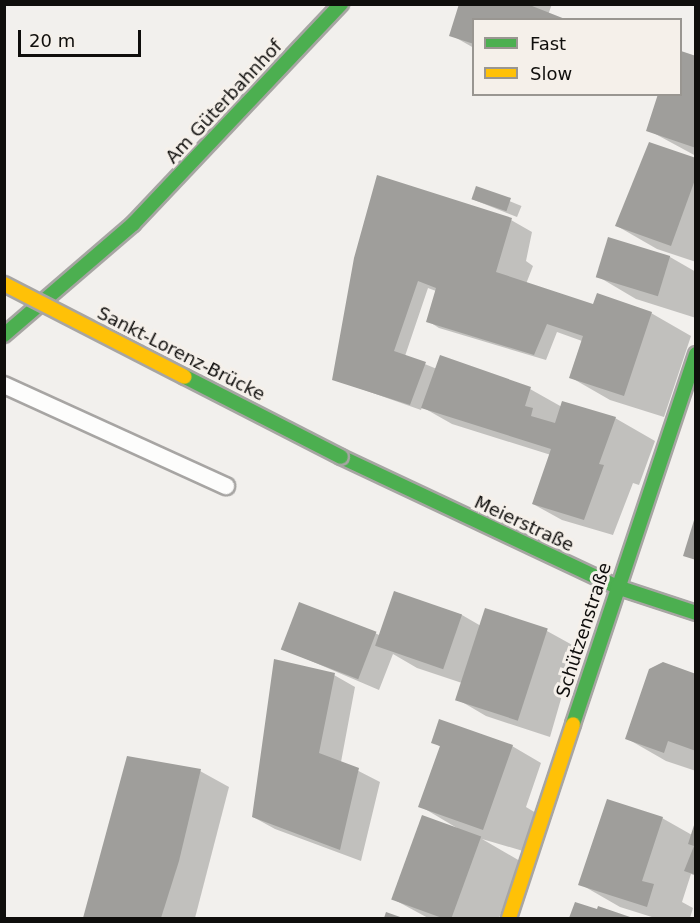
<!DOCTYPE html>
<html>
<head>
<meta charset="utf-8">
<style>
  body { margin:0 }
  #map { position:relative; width:700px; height:923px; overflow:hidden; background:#f2f0ed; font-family:"DejaVu Sans",sans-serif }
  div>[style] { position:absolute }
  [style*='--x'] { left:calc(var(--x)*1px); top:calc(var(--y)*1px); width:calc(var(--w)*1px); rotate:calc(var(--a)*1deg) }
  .shadow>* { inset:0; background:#0003; transform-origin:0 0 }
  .building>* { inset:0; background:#9f9e9b; transform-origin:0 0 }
  .roads { filter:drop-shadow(2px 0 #a7a5a3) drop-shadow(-2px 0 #a7a5a3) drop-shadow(0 2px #a7a5a3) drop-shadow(0 -2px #a7a5a3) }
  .lane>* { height:16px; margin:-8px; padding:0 8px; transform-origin:8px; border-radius:8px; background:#fdfdfc }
  .fast>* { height:14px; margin:-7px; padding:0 7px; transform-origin:7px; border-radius:7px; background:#4caf50 }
  .slow>* { height:14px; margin:-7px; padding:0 7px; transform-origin:7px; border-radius:7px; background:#ffc107 }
  .bridges { filter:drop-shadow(2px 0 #a7a5a3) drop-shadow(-2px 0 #a7a5a3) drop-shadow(0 2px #a7a5a3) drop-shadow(0 -2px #a7a5a3) }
  .fast-bridge>* { height:14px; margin:-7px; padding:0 7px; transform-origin:7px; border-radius:7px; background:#4caf50 }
  .slow-bridge>* { height:14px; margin:-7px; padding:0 7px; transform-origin:7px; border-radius:7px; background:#ffc107 }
  span { translate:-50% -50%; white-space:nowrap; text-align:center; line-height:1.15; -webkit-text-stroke:6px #f5f0ea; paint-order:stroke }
  .street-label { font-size:18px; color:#0f0e0c }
  .frame { position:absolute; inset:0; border:6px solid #0f0e0c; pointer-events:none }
  .legend { position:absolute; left:472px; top:18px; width:210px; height:78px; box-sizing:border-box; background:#f5f0ea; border:2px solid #999691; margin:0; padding:8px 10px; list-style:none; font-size:18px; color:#0f0e0c }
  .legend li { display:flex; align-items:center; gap:12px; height:30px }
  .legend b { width:30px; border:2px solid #999691 }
  .scale { position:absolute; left:18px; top:30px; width:123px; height:27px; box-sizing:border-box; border:3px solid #0f0e0c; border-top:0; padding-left:8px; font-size:18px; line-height:21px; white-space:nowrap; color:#0f0e0c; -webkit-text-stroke:4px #f5f0ea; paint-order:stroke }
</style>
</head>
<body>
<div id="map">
  <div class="shadow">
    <i style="clip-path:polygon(461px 4px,552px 4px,548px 15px,561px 20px,474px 20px,474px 48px,451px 35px)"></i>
    <i style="clip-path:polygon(680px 53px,696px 58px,696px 156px,648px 130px,680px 94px)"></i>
    <i style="clip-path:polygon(696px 160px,696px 262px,657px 249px,617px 226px)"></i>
    <i style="left:477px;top:188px;width:48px;height:12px;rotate:22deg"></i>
    <i style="clip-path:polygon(511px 220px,532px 232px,526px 261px,533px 266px,526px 284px,592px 306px,651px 313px,691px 336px,664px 417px,610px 400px,570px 377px,582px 341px,557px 332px,546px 360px,439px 328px,428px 321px,436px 291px,428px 288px,405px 356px,437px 369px,441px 357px,530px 389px,562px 407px,615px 418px,655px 441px,639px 485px,633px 483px,613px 535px,562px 520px,533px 504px,551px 455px,452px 424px,422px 407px,421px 410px,333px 379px,356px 258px)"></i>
    <i style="clip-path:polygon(609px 239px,670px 257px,696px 272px,696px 318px,636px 299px,597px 276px)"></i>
    <i style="clip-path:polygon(395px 593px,462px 615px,481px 626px,547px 631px,576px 647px,550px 737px,486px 716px,457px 699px,462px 683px,417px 668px,393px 654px,379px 690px,283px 649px,375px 633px,381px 636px)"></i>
    <i style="clip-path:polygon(334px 675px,355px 687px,341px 762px,380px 782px,361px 861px,275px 829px,253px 817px)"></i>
    <i style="clip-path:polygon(696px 675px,696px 771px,666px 761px,626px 738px)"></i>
    <i style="clip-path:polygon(432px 742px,512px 746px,541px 763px,526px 807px,536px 813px,523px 851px,482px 839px,520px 861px,499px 918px,428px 918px,393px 899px,457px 828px,420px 806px,441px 747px)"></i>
    <i style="clip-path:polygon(200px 771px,229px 787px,195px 918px,85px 918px,108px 843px)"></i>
    <i style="clip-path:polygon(662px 818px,692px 835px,696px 825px,696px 876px,691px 874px,682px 902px,693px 908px,690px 918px,655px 918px,620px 907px,580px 884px)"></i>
    <i style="clip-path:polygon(576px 904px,629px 918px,571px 918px)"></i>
  </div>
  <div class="building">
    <i style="clip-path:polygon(459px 4px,527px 4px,565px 19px,474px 20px,474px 44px,449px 36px)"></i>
    <i style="clip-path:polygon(681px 51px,696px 56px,696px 148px,646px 131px,658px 94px,681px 94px)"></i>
    <i style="clip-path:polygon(649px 142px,696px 158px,696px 177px,671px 246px,615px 226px)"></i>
    <i style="clip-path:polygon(377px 175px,512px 218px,496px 272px,593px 304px,597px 293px,652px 312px,624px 396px,569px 378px,583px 336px,547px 324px,534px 355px,426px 322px,436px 288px,418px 281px,394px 351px,426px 362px,410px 405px,332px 380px,354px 258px)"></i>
    <i style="left:476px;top:186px;width:37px;height:14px;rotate:19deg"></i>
    <i style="left:608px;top:237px;width:65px;height:42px;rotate:17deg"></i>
    <i style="clip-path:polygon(440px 355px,531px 387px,525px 406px,533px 408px,531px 416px,555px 423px,562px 401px,616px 417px,599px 464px,604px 465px,584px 520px,532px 504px,551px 449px,421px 408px)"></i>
    <i style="clip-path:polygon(695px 517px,696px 517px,696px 560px,683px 556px)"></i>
    <i style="left:394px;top:591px;width:72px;height:58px;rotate:19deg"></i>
    <i style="left:299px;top:602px;width:83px;height:51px;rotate:21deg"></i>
    <i style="left:485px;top:608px;width:66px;height:97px;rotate:18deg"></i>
    <i style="clip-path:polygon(274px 659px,335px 673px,319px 753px,359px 768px,340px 850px,252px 817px)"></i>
    <i style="clip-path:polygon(663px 662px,696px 674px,696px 751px,668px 741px,664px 753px,625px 739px,649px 669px)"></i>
    <i style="clip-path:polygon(439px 719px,513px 745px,483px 830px,418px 807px,440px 746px,431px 743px)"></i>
    <i style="clip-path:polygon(127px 756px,201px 769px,179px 861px,161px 918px,83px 918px)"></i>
    <i style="clip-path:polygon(607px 799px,663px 817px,642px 881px,654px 884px,647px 907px,578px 885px)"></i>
    <i style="left:422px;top:815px;width:63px;height:90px;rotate:20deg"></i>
    <i style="clip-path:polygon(695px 822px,696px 822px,696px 875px,684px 871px,694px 846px,688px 844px)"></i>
    <i style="clip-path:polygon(575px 902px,597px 909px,598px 906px,633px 918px,569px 918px)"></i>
    <i style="clip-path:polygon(386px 912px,403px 918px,384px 918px)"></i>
  </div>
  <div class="roads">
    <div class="lane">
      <i style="--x:4;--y:385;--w:244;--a:24.5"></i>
    </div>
    <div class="fast">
      <i style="--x:4;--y:335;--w:170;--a:-40.7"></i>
      <i style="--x:133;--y:224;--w:303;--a:-46.6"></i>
      <i style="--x:341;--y:457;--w:305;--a:25.2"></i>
      <i style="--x:617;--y:587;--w:83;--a:18.2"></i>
      <i style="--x:573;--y:724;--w:390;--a:-71.6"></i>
    </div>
    <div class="slow">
      <i style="--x:509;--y:918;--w:204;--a:-71.7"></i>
    </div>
  </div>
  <div class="bridges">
    <div class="fast-bridge">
      <i style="--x:185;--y:377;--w:175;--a:27.1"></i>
    </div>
    <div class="slow-bridge">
      <i style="--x:4;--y:284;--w:203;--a:27.2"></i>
    </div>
  </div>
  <div class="street-label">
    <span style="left:224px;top:102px;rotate:-47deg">Am Güterbahnhof</span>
    <span style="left:181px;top:354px;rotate:27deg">Sankt-Lorenz-Brücke</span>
    <span style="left:524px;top:524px;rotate:25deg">Meierstraße</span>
    <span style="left:584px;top:630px;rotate:-72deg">Schützenstraße</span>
  </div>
  <div class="frame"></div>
  <ul class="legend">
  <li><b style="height:8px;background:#4caf50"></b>Fast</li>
  <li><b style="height:8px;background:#ffc107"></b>Slow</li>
  </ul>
  <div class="scale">20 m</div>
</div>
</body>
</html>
